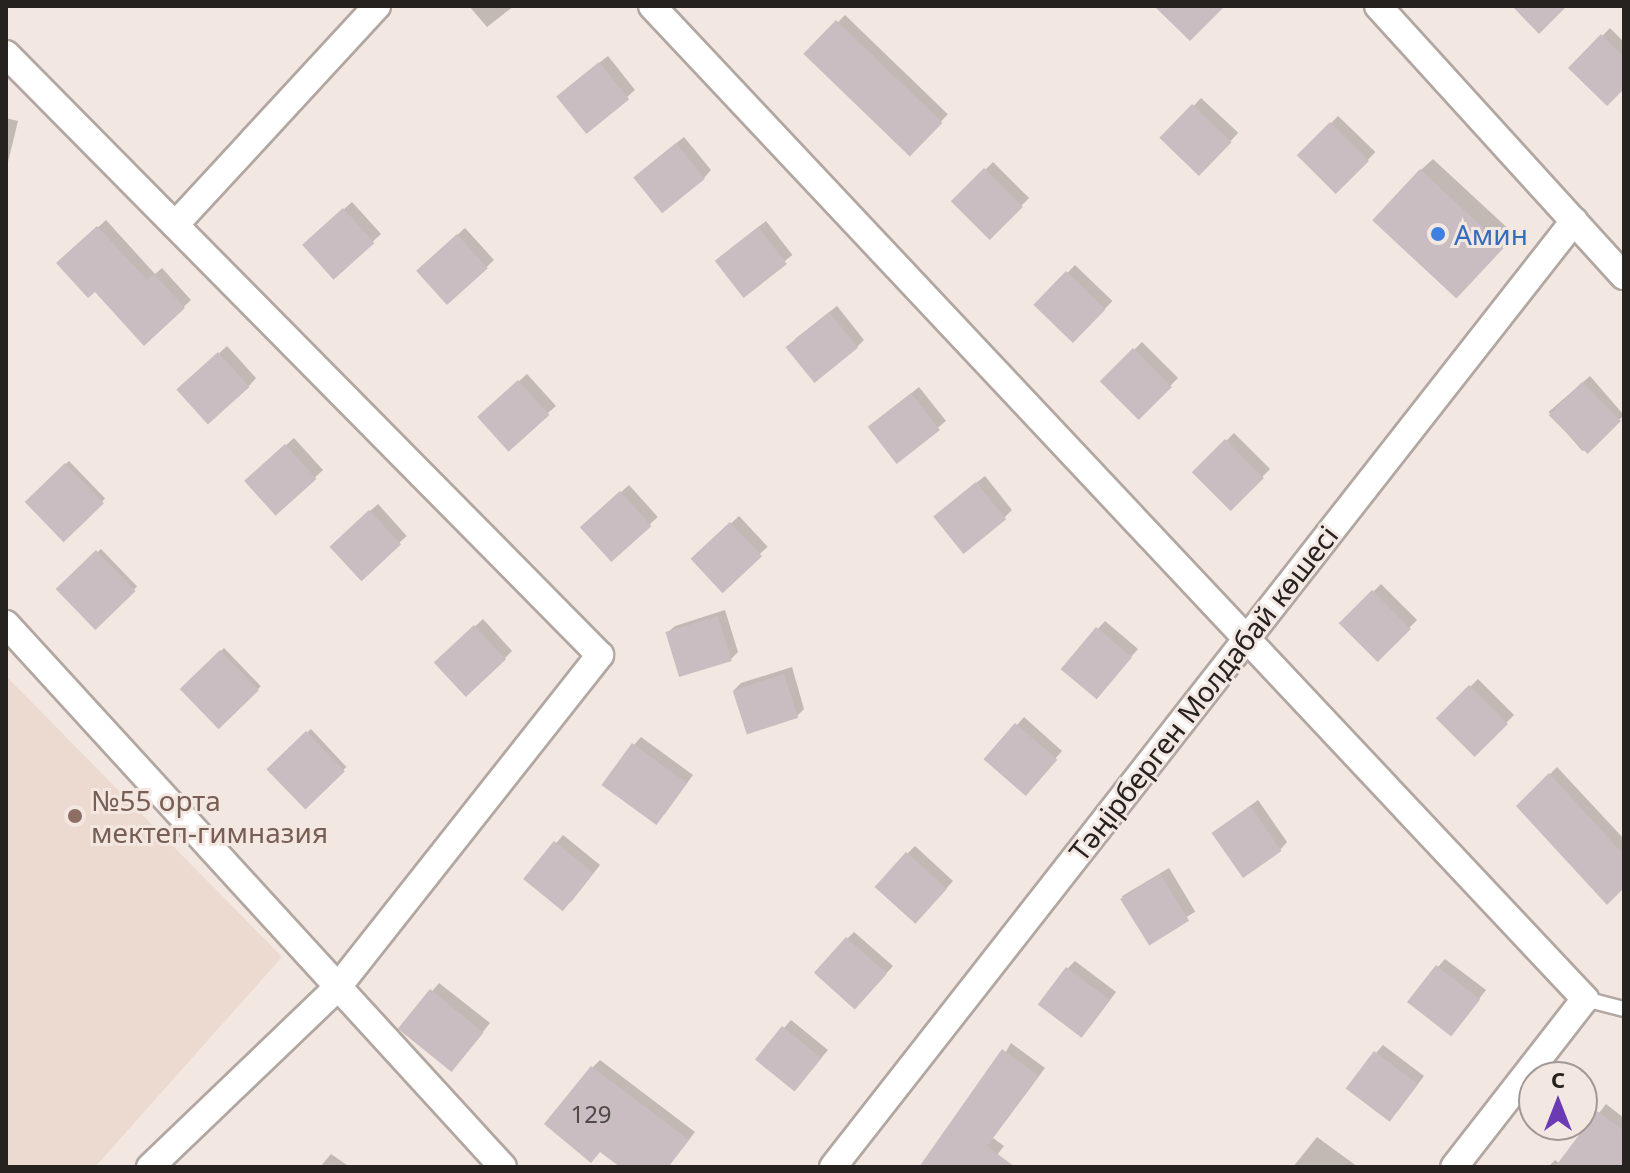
<!DOCTYPE html>
<html>
<head>
<meta charset="utf-8">
<style>
  body { margin:0 }
  #map { position:relative; width:1630px; height:1173px; overflow:hidden; background:#f3e7e1; font-family:"Noto Sans",sans-serif }
  div>[style] { position:absolute }
  [style*='--x'] { left:calc(var(--x)*1px); top:calc(var(--y)*1px); width:calc(var(--w)*1px); rotate:calc(var(--a)*1deg) }
  .built>* { inset:0; background:#ecd9cf }
  .shadow>* { inset:0; background:#0003; transform-origin:0 0 }
  .building>* { inset:0; background:#cabdc1; transform-origin:0 0 }
  .roads { filter:drop-shadow(2px 0 #b2a7a1) drop-shadow(-2px 0 #b2a7a1) drop-shadow(0 2px #b2a7a1) drop-shadow(0 -2px #b2a7a1) }
  .lane>* { height:14px; margin:-7px; padding:0 7px; transform-origin:7px; border-radius:7px; background:#fff }
  .street>* { height:26px; margin:-13px; padding:0 13px; transform-origin:13px; border-radius:13px; background:#fff }
  .dots>* { width:22px; height:22px; translate:-50% -50%; box-sizing:border-box; border:4px solid #f3e7e1; border-radius:50% }
  span { translate:-50% -50%; white-space:nowrap; text-align:center; line-height:1.15; -webkit-text-stroke:6px #f3e7e1; paint-order:stroke }
  .number-label { font-size:24px; color:#4f4948 }
  .number-label span { -webkit-text-stroke-width:0 }
  .shop-label { font-size:28px; color:#366cbe }
  .left { translate:0 -50%; text-align:left }
  .street-label { font-size:28px; color:#262220 }
  .education-label { font-size:28px; color:#785e54 }
  .frame { position:absolute; inset:0; border:8px solid #262220; pointer-events:none }
  .north { position:absolute; left:1518px; top:1061px; width:80px; height:80px; box-sizing:border-box; background:#f3e7e1; border:2px solid #a19894; border-radius:50%; rotate:0deg; font-size:22px; font-weight:700; line-height:32px; text-align:center; color:#262220 }
  .north::after { content:''; display:block; margin:auto; width:28px; height:36px; background:#6a3bb3; clip-path:polygon(50% 0,100% 100%,50% 72%,0 100%) }
</style>
</head>
<body>
<div id="map">
  <div class="built">
    <i style="clip-path:polygon(6px 676px,282px 957px,95px 1167px,6px 1167px)"></i>
  </div>
  <div class="shadow">
    <i style="clip-path:polygon(469px 6px,514px 6px,487px 27px)"></i>
    <i style="left:845px;top:15px;width:143px;height:55px;rotate:44deg"></i>
    <i style="clip-path:polygon(1610px 28px,1624px 42px,1624px 87px,1571px 68px)"></i>
    <i style="clip-path:polygon(608px 56px,635px 90px,627px 97px,566px 89px)"></i>
    <i style="left:1201px;top:98px;width:51px;height:55px;rotate:43deg"></i>
    <i style="left:1338px;top:116px;width:52px;height:55px;rotate:44deg"></i>
    <i style="clip-path:polygon(6px 118px,18px 121px,6px 170px)"></i>
    <i style="clip-path:polygon(684px 137px,711px 170px,704px 178px,643px 170px)"></i>
    <i style="clip-path:polygon(1433px 159px,1515px 235px,1468px 285px,1421px 170px)"></i>
    <i style="left:993px;top:162px;width:51px;height:55px;rotate:45deg"></i>
    <i style="clip-path:polygon(352px 202px,381px 234px,334px 277px,312px 238px)"></i>
    <i style="clip-path:polygon(106px 220px,155px 274px,162px 268px,191px 300px,145px 343px,95px 289px,59px 263px)"></i>
    <i style="left:766px;top:221px;width:43px;height:57px;rotate:52deg"></i>
    <i style="clip-path:polygon(465px 228px,494px 260px,448px 303px,426px 263px)"></i>
    <i style="left:1075px;top:265px;width:52px;height:55px;rotate:44deg"></i>
    <i style="clip-path:polygon(837px 306px,864px 340px,857px 347px,795px 339px)"></i>
    <i style="left:1142px;top:342px;width:51px;height:56px;rotate:45deg"></i>
    <i style="clip-path:polygon(227px 346px,256px 378px,249px 386px,180px 390px)"></i>
    <i style="clip-path:polygon(527px 374px,556px 406px,548px 413px,487px 410px)"></i>
    <i style="left:1590px;top:376px;width:52px;height:55px;rotate:49deg"></i>
    <i style="clip-path:polygon(919px 387px,946px 421px,897px 461px,878px 420px)"></i>
    <i style="left:1234px;top:433px;width:51px;height:55px;rotate:45deg"></i>
    <i style="clip-path:polygon(294px 438px,323px 470px,276px 513px,254px 474px)"></i>
    <i style="left:69px;top:461px;width:52px;height:58px;rotate:46deg"></i>
    <i style="clip-path:polygon(985px 476px,1012px 510px,1004px 518px,943px 509px)"></i>
    <i style="left:629px;top:485px;width:43px;height:64px;rotate:48deg"></i>
    <i style="left:378px;top:504px;width:43px;height:64px;rotate:48deg"></i>
    <i style="left:739px;top:516px;width:42px;height:64px;rotate:47deg"></i>
    <i style="left:101px;top:549px;width:52px;height:58px;rotate:46deg"></i>
    <i style="left:1381px;top:584px;width:51px;height:56px;rotate:45deg"></i>
    <i style="clip-path:polygon(725px 610px,738px 652px,730px 660px,667px 633px,675px 626px)"></i>
    <i style="clip-path:polygon(483px 619px,512px 651px,505px 658px,436px 662px)"></i>
    <i style="clip-path:polygon(1105px 621px,1138px 649px,1103px 689px,1062px 668px)"></i>
    <i style="left:224px;top:648px;width:53px;height:59px;rotate:46deg"></i>
    <i style="clip-path:polygon(792px 667px,804px 709px,797px 716px,734px 690px,741px 683px)"></i>
    <i style="left:1478px;top:679px;width:51px;height:56px;rotate:45deg"></i>
    <i style="clip-path:polygon(1024px 717px,1062px 751px,1032px 785px,1017px 725px)"></i>
    <i style="left:311px;top:729px;width:52px;height:58px;rotate:47deg"></i>
    <i style="clip-path:polygon(641px 737px,693px 775px,664px 815px,634px 745px)"></i>
    <i style="clip-path:polygon(1557px 767px,1624px 839px,1624px 885px,1607px 902px,1519px 806px)"></i>
    <i style="clip-path:polygon(1258px 800px,1287px 842px,1280px 850px,1214px 832px)"></i>
    <i style="clip-path:polygon(563px 835px,600px 865px,571px 902px,526px 879px)"></i>
    <i style="clip-path:polygon(915px 846px,953px 881px,923px 914px,907px 854px)"></i>
    <i style="left:1169px;top:868px;width:51px;height:55px;rotate:59deg"></i>
    <i style="clip-path:polygon(854px 932px,893px 966px,863px 999px,847px 939px)"></i>
    <i style="clip-path:polygon(1445px 959px,1486px 990px,1452px 1034px,1438px 967px)"></i>
    <i style="clip-path:polygon(1075px 961px,1116px 992px,1089px 1028px,1067px 969px)"></i>
    <i style="clip-path:polygon(439px 983px,490px 1023px,458px 1063px,401px 1028px)"></i>
    <i style="clip-path:polygon(791px 1020px,828px 1050px,802px 1081px,758px 1058px)"></i>
    <i style="clip-path:polygon(1011px 1043px,1045px 1068px,993px 1138px,1004px 1146px,988px 1167px,939px 1167px)"></i>
    <i style="clip-path:polygon(1383px 1045px,1424px 1076px,1397px 1112px,1376px 1053px)"></i>
    <i style="clip-path:polygon(600px 1060px,695px 1132px,668px 1167px,624px 1167px,601px 1150px,593px 1067px)"></i>
    <i style="clip-path:polygon(1606px 1104px,1624px 1118px,1624px 1167px,1548px 1167px,1555px 1160px,1560px 1164px)"></i>
    <i style="clip-path:polygon(1317px 1137px,1358px 1167px,1293px 1167px)"></i>
    <i style="clip-path:polygon(331px 1154px,350px 1167px,320px 1167px)"></i>
  </div>
  <div class="building">
    <i style="clip-path:polygon(1154px 6px,1225px 6px,1190px 41px)"></i>
    <i style="clip-path:polygon(1512px 6px,1567px 6px,1539px 34px)"></i>
    <i style="left:836px;top:20px;width:148px;height:47px;rotate:44deg"></i>
    <i style="clip-path:polygon(1601px 34px,1624px 57px,1624px 89px,1607px 106px,1568px 68px)"></i>
    <i style="left:599px;top:62px;width:48px;height:55px;rotate:51deg"></i>
    <i style="left:1192px;top:104px;width:55px;height:47px;rotate:44deg"></i>
    <i style="left:1330px;top:122px;width:55px;height:47px;rotate:45deg"></i>
    <i style="left:676px;top:143px;width:46px;height:55px;rotate:51deg"></i>
    <i style="left:984px;top:168px;width:55px;height:47px;rotate:45deg"></i>
    <i style="left:1420px;top:169px;width:115px;height:70px;rotate:43deg"></i>
    <i style="left:343px;top:208px;width:47px;height:55px;rotate:48deg"></i>
    <i style="clip-path:polygon(97px 226px,147px 280px,154px 274px,185px 308px,144px 346px,95px 292px,88px 298px,56px 263px)"></i>
    <i style="left:758px;top:227px;width:47px;height:55px;rotate:52deg"></i>
    <i style="left:457px;top:234px;width:46px;height:55px;rotate:48deg"></i>
    <i style="left:1066px;top:271px;width:55px;height:47px;rotate:44deg"></i>
    <i style="left:829px;top:312px;width:46px;height:56px;rotate:51deg"></i>
    <i style="left:1133px;top:348px;width:55px;height:47px;rotate:45deg"></i>
    <i style="left:218px;top:352px;width:47px;height:56px;rotate:48deg"></i>
    <i style="left:518px;top:380px;width:47px;height:55px;rotate:48deg"></i>
    <i style="left:1582px;top:382px;width:55px;height:47px;rotate:45deg"></i>
    <i style="left:911px;top:393px;width:47px;height:55px;rotate:52deg"></i>
    <i style="left:1225px;top:439px;width:55px;height:47px;rotate:45deg"></i>
    <i style="left:285px;top:444px;width:47px;height:55px;rotate:48deg"></i>
    <i style="left:65px;top:463px;width:56px;height:56px;rotate:46deg"></i>
    <i style="left:976px;top:482px;width:48px;height:55px;rotate:51deg"></i>
    <i style="left:620px;top:491px;width:47px;height:54px;rotate:48deg"></i>
    <i style="left:369px;top:510px;width:47px;height:54px;rotate:47deg"></i>
    <i style="left:730px;top:522px;width:47px;height:54px;rotate:47deg"></i>
    <i style="left:96px;top:550px;width:57px;height:56px;rotate:46deg"></i>
    <i style="left:1372px;top:590px;width:55px;height:47px;rotate:45deg"></i>
    <i style="left:718px;top:616px;width:47px;height:55px;rotate:73deg"></i>
    <i style="left:474px;top:625px;width:47px;height:55px;rotate:47deg"></i>
    <i style="left:1096px;top:627px;width:47px;height:55px;rotate:40deg"></i>
    <i style="left:220px;top:650px;width:56px;height:56px;rotate:46deg"></i>
    <i style="left:784px;top:674px;width:46px;height:54px;rotate:72deg"></i>
    <i style="left:1469px;top:685px;width:55px;height:47px;rotate:45deg"></i>
    <i style="left:1015px;top:723px;width:56px;height:48px;rotate:41deg"></i>
    <i style="left:306px;top:731px;width:56px;height:55px;rotate:46deg"></i>
    <i style="left:632px;top:743px;width:68px;height:52px;rotate:36deg"></i>
    <i style="clip-path:polygon(1549px 773px,1624px 855px,1624px 888px,1607px 905px,1516px 806px)"></i>
    <i style="left:1250px;top:806px;width:55px;height:47px;rotate:55deg"></i>
    <i style="left:554px;top:841px;width:51px;height:49px;rotate:39deg"></i>
    <i style="left:906px;top:852px;width:55px;height:47px;rotate:42deg"></i>
    <i style="left:1160px;top:874px;width:55px;height:47px;rotate:58deg"></i>
    <i style="left:846px;top:937px;width:55px;height:48px;rotate:42deg"></i>
    <i style="left:1436px;top:965px;width:56px;height:47px;rotate:38deg"></i>
    <i style="left:1066px;top:967px;width:55px;height:47px;rotate:37deg"></i>
    <i style="left:430px;top:989px;width:69px;height:51px;rotate:39deg"></i>
    <i style="left:782px;top:1026px;width:51px;height:43px;rotate:39deg"></i>
    <i style="clip-path:polygon(1002px 1049px,1039px 1076px,987px 1146px,1015px 1167px,919px 1167px)"></i>
    <i style="left:1374px;top:1051px;width:55px;height:47px;rotate:37deg"></i>
    <i style="clip-path:polygon(591px 1066px,689px 1140px,668px 1167px,620px 1167px,600px 1152px,591px 1163px,544px 1124px)"></i>
    <i style="clip-path:polygon(1597px 1111px,1624px 1131px,1624px 1167px,1555px 1167px)"></i>
  </div>
  <div class="roads">
    <div class="lane">
      <i style="--x:1585;--y:999;--w:40;--a:14.4"></i>
    </div>
    <div class="street">
      <i style="--x:652;--y:6;--w:1363;--a:46.78"></i>
      <i style="--x:1585;--y:999;--w:213;--a:127.9"></i>
      <i style="--x:1378;--y:6;--w:365;--a:47.7"></i>
      <i style="--x:6;--y:54;--w:845;--a:45.34"></i>
      <i style="--x:600;--y:655;--w:422;--a:128.3"></i>
      <i style="--x:339;--y:986;--w:262;--a:136.2"></i>
      <i style="--x:175;--y:225;--w:298;--a:-47.3"></i>
      <i style="--x:6;--y:624;--w:736;--a:47.53"></i>
      <i style="--x:833;--y:1167;--w:1202;--a:-51.93"></i>
    </div>
  </div>
  <div class="dots">
    <i style="left:1438px;top:234px;background:#3f7fe0"></i>
    <i style="left:75px;top:816px;background:#8d6e63"></i>
  </div>
  <div class="number-label">
    <span style="left:591px;top:1114px">129</span>
  </div>
  <div class="shop-label">
    <span class="left" style="left:1454px;top:234px">Амин</span>
  </div>
  <div class="street-label">
    <span style="left:1203px;top:693px;rotate:-52deg">Тәңірберген Молдабай көшесі</span>
  </div>
  <div class="education-label">
    <span class="left" style="left:91px;top:816px">№55 орта<br>мектеп-гимназия</span>
  </div>
  <div class="frame"></div>
  <div class="north">С</div>
</div>
</body>
</html>
